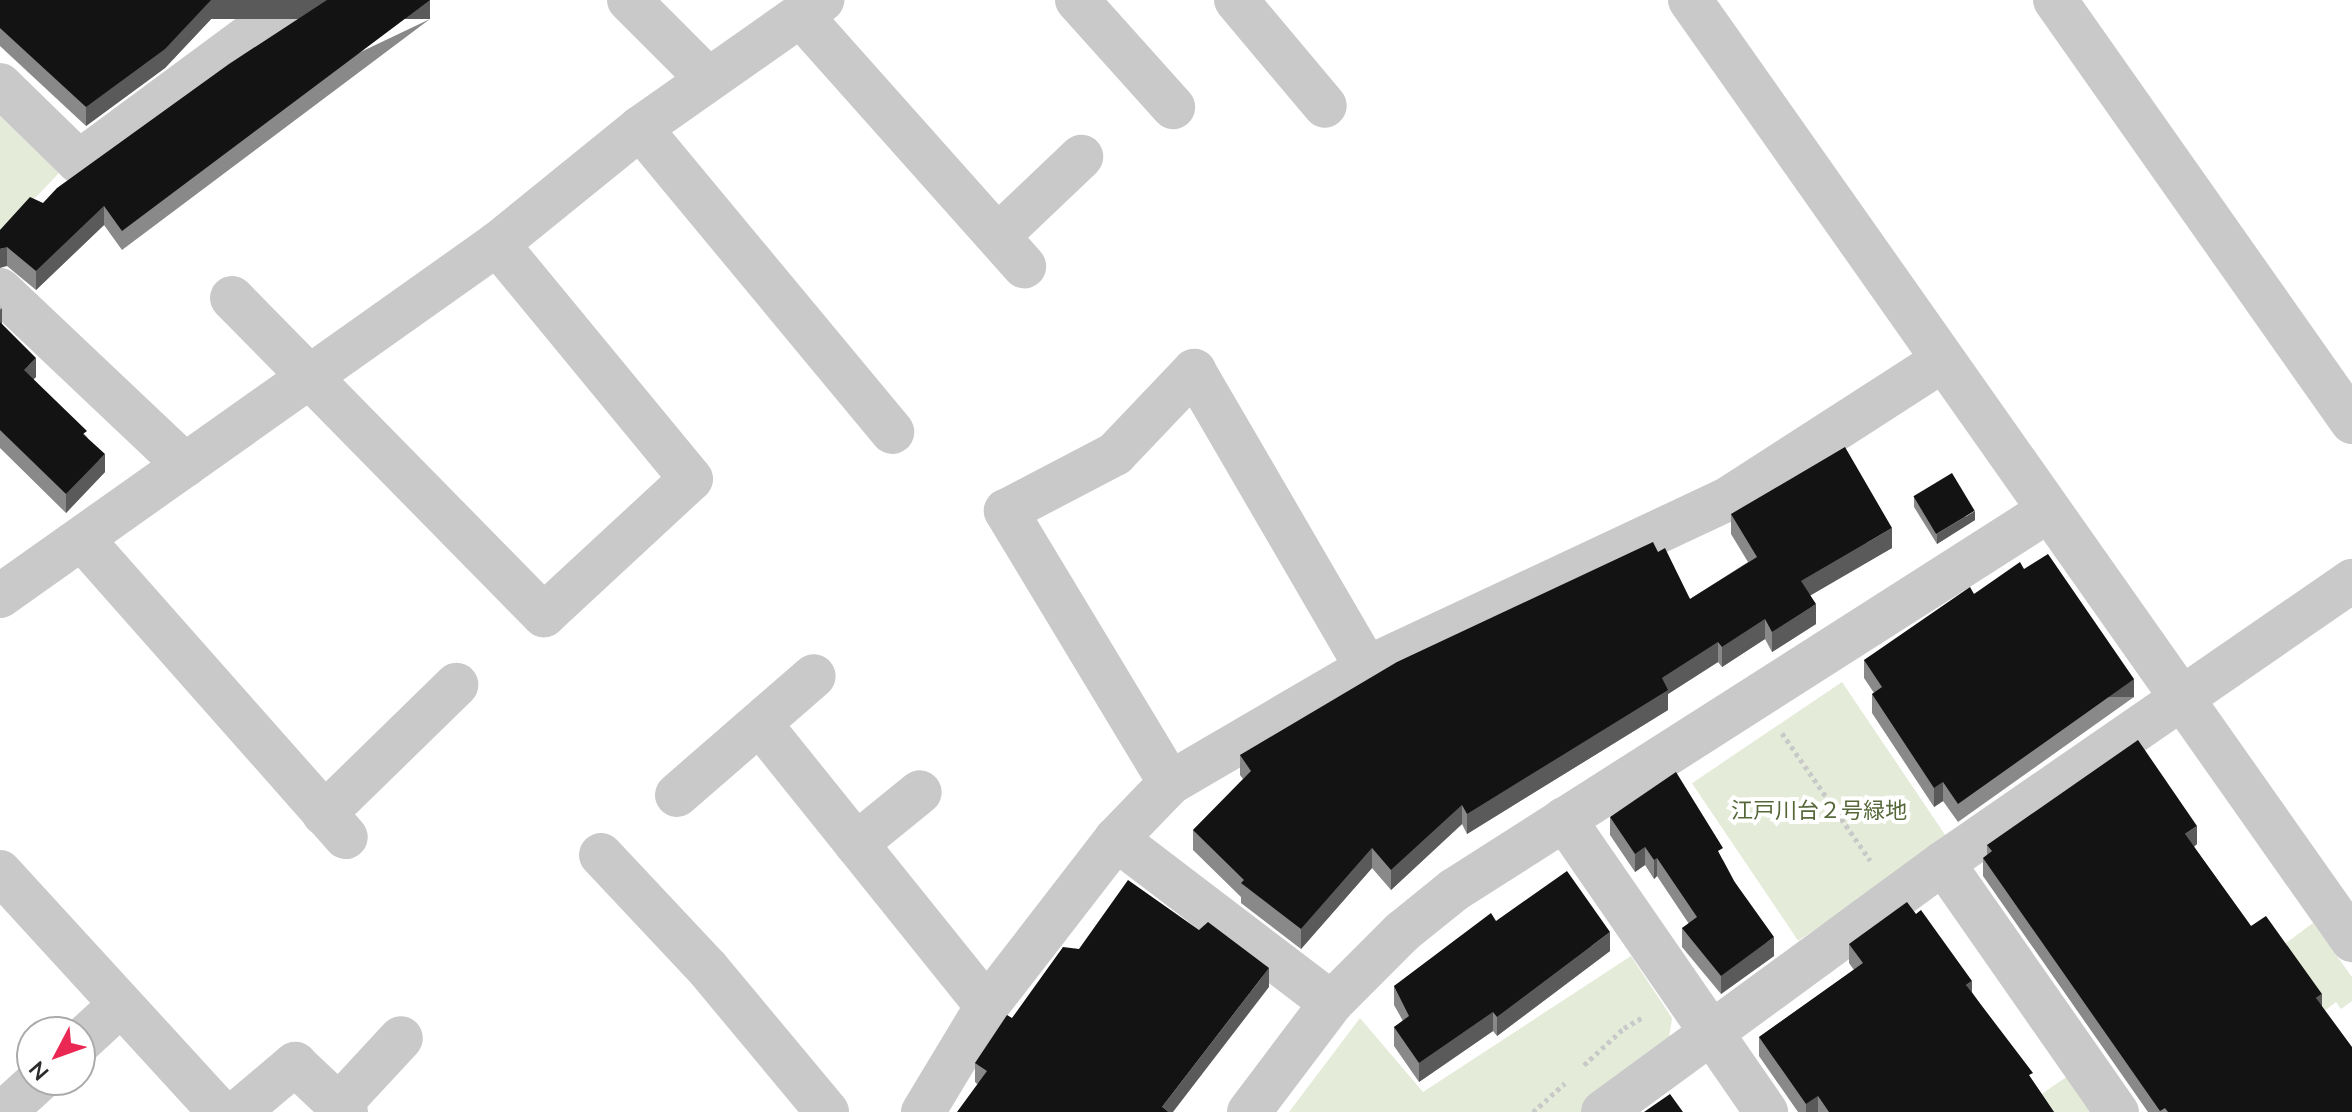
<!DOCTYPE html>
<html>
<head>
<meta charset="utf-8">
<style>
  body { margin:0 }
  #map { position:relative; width:2352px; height:1112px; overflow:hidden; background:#fff; font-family:"Nunito Sans","Noto Sans JP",sans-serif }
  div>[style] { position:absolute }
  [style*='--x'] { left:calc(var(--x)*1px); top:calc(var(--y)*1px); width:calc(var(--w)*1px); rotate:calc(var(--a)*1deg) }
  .green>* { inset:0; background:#e5ebd9; transform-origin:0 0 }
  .path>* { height:5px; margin-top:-2.5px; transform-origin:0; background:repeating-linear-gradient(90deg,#c9c9c9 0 4px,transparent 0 8px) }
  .minor>* { height:44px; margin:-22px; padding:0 22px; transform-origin:22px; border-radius:22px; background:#c9c9c9 }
  .wall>* { inset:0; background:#898989 }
  .shaded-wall>* { inset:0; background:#5a5a5a; transform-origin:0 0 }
  .building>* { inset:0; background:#131313; transform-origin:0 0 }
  span { translate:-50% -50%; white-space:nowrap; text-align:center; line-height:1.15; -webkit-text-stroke:8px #fff; paint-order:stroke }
  .park-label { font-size:22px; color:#566839 }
  .north { position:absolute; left:16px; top:1016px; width:80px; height:80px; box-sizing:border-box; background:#fff; border:2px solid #ababab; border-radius:50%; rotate:229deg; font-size:22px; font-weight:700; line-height:32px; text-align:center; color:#2c2c2c }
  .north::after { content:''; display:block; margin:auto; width:28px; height:36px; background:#e92954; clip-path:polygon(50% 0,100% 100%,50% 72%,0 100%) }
</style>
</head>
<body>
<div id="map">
  <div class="green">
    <i style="clip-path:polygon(0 116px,59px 173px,0 235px)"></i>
    <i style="left:1842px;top:682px;width:190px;height:181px;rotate:56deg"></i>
    <i style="clip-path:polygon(2313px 923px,2352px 977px,2352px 1001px,2341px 1009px,2336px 1002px,2322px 1013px,2282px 946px)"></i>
    <i style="clip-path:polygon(1631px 956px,1672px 1018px,1668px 1046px,1583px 1112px,1289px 1112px,1360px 1018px,1423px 1092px)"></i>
    <i style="clip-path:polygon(2072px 1073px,2100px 1112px,2031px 1112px,2026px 1105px)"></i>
  </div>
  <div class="path">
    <i style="--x:1782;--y:733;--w:155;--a:55.3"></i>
    <i style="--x:1584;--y:1065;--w:54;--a:-42.8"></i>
    <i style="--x:1624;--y:1028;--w:24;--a:-30"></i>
    <i style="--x:1533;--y:1112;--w:43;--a:-42.2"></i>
  </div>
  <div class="minor">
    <i style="--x:629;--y:0;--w:110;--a:45"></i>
    <i style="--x:1077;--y:0;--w:144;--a:48.1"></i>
    <i style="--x:1236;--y:0;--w:138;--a:50"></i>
    <i style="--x:1690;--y:0;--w:1150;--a:54.84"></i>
    <i style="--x:2055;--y:0;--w:516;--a:54.86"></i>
    <i style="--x:802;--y:17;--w:334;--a:48.3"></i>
    <i style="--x:0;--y:85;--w:110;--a:44.3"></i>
    <i style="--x:79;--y:162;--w:272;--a:-36.5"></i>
    <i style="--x:640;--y:128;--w:395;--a:50.3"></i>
    <i style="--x:998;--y:236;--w:115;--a:-43.6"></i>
    <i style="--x:0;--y:290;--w:255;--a:43.4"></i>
    <i style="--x:232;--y:298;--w:445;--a:45.5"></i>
    <i style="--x:544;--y:615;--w:200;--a:-42.8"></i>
    <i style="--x:691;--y:479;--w:305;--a:-129.5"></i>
    <i style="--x:82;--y:539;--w:398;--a:48.5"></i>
    <i style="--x:0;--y:596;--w:609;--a:-35.31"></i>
    <i style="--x:497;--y:244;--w:184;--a:-39"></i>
    <i style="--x:640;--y:128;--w:223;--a:-35.1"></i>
    <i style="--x:760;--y:724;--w:362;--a:51.2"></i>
    <i style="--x:1170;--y:783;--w:318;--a:-121.1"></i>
    <i style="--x:1006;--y:511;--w:123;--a:-27.6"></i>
    <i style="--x:1115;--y:454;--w:115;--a:-46.4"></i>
    <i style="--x:1194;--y:371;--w:344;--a:59.8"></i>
    <i style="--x:677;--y:795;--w:181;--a:-41"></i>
    <i style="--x:324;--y:814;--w:185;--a:-44.3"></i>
    <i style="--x:1564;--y:819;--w:356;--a:55.4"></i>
    <i style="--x:1116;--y:839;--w:270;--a:37.3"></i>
    <i style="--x:856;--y:844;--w:82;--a:-39.1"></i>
    <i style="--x:601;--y:855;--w:156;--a:46.8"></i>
    <i style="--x:708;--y:969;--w:186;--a:50.2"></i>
    <i style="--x:1943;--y:863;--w:304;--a:55.1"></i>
    <i style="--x:0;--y:872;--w:326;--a:47.5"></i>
    <i style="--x:80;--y:1042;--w:53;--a:-42.7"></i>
    <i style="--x:339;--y:1105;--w:91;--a:-47.2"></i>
    <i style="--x:4;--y:1112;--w:47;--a:-42.4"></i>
    <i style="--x:238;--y:1112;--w:75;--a:-40.1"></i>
    <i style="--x:295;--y:1064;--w:70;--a:43.3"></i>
    <i style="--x:923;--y:1112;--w:124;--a:-58.9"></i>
    <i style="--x:987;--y:1006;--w:211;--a:-52.3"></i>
    <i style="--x:1116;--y:839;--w:78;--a:-46"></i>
    <i style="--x:1170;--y:783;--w:228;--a:-30.3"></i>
    <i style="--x:1367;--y:668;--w:396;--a:-25.1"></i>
    <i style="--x:1726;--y:500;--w:257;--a:-32.8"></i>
    <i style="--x:1249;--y:1112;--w:136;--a:-53"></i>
    <i style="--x:1331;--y:1003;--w:100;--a:-45"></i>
    <i style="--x:1402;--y:932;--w:67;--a:-38.9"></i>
    <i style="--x:1454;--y:890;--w:705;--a:-32.54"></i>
    <i style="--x:1603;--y:1112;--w:421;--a:-36.2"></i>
    <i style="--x:1943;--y:863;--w:497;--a:-34.6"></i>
  </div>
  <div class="wall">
    <i style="clip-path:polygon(0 0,229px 0,165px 68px,86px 126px,0 46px)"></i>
    <i style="clip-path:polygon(430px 19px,122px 250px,104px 225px,36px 290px,7px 266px,0 230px,43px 203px)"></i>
    <i style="clip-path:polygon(0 305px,2px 324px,36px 377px,33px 379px,87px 437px,105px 472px,66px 513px,0 448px)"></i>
    <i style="clip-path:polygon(1914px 497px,1975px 520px,1937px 544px,1914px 507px)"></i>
    <i style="clip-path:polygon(1731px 514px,1892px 548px,1810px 595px,1816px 624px,1772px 652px,1765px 639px,1722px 667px,1718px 662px,1668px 694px,1668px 710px,1467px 834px,1462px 824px,1391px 890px,1372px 868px,1301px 949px,1241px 903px,1241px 897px,1193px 850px,1193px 830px,1243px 779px,1240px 775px,1240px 755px,1658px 552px,1690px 599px,1748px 562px,1731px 534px)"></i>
    <i style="clip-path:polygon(2024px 569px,2134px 697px,1958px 822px,1943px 801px,1934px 807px,1872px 713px,1872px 694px,1874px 693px,1864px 678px,1864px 660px,1974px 594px)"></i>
    <i style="clip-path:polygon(1610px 817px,1723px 860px,1774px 956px,1721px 994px,1682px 947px,1682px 928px,1689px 924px,1657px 876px,1654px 879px,1645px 865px,1635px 872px,1610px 835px)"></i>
    <i style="clip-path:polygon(2197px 844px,2194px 847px,2251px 926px,2322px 1006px,2352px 1112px,2148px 1112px,1983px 876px,1983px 858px,1987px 855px,1987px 845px)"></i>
    <i style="clip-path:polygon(1496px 921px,1610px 951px,1497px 1036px,1493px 1031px,1419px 1082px,1394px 1046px,1394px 1027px,1403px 1021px,1394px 1005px,1394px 986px)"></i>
    <i style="clip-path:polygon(1849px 944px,1972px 992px,2054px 1112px,1798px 1112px,1759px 1056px,1759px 1037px,1854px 970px,1849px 963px)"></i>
    <i style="clip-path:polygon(1269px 987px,977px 1084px,975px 1082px,975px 1063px)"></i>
  </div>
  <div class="shaded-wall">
    <i style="clip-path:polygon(211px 0,229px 0,165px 68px,86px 126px,86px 107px)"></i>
    <i style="left:430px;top:0;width:19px;height:385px;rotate:90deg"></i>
    <i style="clip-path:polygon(104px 206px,104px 225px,36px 290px,36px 271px)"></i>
    <i style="clip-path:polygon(7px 247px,7px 266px,0 268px,0 249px)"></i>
    <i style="clip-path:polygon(2px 308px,2px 326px,0 329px,0 310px)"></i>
    <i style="clip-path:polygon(36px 358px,36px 377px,24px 389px,24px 370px)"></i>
    <i style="clip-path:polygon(105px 454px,105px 472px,66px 513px,66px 494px)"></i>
    <i style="clip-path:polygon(1975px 511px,1975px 520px,1937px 544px,1937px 534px)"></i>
    <i style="clip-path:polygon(1892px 528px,1892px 548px,1801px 601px,1801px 581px)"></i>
    <i style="clip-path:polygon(1816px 604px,1816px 624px,1772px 652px,1772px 632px)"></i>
    <i style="clip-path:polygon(1765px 619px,1765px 639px,1722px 667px,1722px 647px)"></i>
    <i style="clip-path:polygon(1718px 642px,1718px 662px,1668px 694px,1668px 710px,1467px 834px,1467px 814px,1662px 678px)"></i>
    <i style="left:2134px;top:679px;width:18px;height:216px;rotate:90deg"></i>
    <i style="clip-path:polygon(1943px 782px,1943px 801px,1934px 807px,1934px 788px)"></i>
    <i style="clip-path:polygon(1462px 805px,1462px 824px,1391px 890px,1391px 870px)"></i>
    <i style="clip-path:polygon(2197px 826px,2197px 844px,2185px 853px,2185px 834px)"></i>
    <i style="clip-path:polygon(1645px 847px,1645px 865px,1635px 872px,1635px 854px)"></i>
    <i style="clip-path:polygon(1372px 848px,1372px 868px,1301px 949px,1301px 929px)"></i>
    <i style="clip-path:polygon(1657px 858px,1657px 876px,1654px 879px,1654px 860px)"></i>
    <i style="clip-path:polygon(1610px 932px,1610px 951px,1497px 1036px,1497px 1017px)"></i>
    <i style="clip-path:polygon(1774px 937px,1774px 956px,1721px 994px,1721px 976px)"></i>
    <i style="clip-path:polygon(1269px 968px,1269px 987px,1173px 1112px,1162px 1112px,1162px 1107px)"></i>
    <i style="clip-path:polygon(1972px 981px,1972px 999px,1966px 985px)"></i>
    <i style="clip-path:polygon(2322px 994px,2322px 1013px,2316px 998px)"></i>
    <i style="clip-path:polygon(1493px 1012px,1493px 1031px,1419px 1082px,1419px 1063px)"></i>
    <i style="clip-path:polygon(1818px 1096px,1818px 1112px,1806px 1112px,1806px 1104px)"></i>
  </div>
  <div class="building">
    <i style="clip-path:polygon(0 0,211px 0,165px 49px,86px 107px,0 28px)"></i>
    <i style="clip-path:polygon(327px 0,430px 0,122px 231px,104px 206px,36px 271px,7px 247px,0 249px,0 230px,30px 197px,43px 203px,57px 188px,229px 64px)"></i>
    <i style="clip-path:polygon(0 322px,36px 358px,24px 370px,87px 431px,83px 434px,105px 454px,66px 494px,0 430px)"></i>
    <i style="clip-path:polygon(1845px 447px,1892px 528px,1801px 581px,1816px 604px,1772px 632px,1765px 619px,1722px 647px,1718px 642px,1662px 678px,1668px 690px,1467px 814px,1462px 805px,1391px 870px,1372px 848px,1301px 929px,1241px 883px,1244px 880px,1193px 830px,1251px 771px,1240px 755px,1397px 662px,1653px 542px,1658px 552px,1665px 548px,1690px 599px,1757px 557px,1731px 514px)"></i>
    <i style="left:1952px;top:473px;width:44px;height:45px;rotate:59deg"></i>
    <i style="clip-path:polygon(2048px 554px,2134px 679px,1958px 804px,1943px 782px,1934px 788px,1872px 694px,1882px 687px,1864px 660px,1970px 587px,1974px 594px,2020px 562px,2024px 569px)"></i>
    <i style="clip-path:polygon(2138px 740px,2197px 826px,2185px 834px,2251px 926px,2266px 916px,2322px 994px,2316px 998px,2352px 1047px,2352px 1112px,2168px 1112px,2165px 1108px,2160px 1111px,1983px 858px,1992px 851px,1987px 845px)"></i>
    <i style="clip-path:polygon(1676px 772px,1723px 848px,1718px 851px,1734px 881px,1774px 937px,1721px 976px,1682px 928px,1697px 917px,1657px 858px,1654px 860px,1645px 847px,1635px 854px,1610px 817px)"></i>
    <i style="clip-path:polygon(1567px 871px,1610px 932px,1497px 1017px,1493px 1012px,1419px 1063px,1394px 1027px,1409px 1016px,1394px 986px,1491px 913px,1496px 921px)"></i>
    <i style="clip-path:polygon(1128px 880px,1199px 930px,1208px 922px,1269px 968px,1162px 1107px,1168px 1112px,957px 1112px,987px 1071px,975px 1063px,1007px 1015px,1012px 1018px,1063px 947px,1079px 949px)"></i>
    <i style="clip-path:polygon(1907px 902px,1916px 914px,1921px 910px,1972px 981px,1966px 985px,2033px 1073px,2029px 1075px,2054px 1112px,1829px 1112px,1818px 1096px,1806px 1104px,1759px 1037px,1863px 963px,1849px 944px)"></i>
    <i style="clip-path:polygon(1670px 1094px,1683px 1112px,1644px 1112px)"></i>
  </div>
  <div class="park-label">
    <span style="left:1819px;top:812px">江戸川台２号緑地</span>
  </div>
  <div class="north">N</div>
</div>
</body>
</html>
